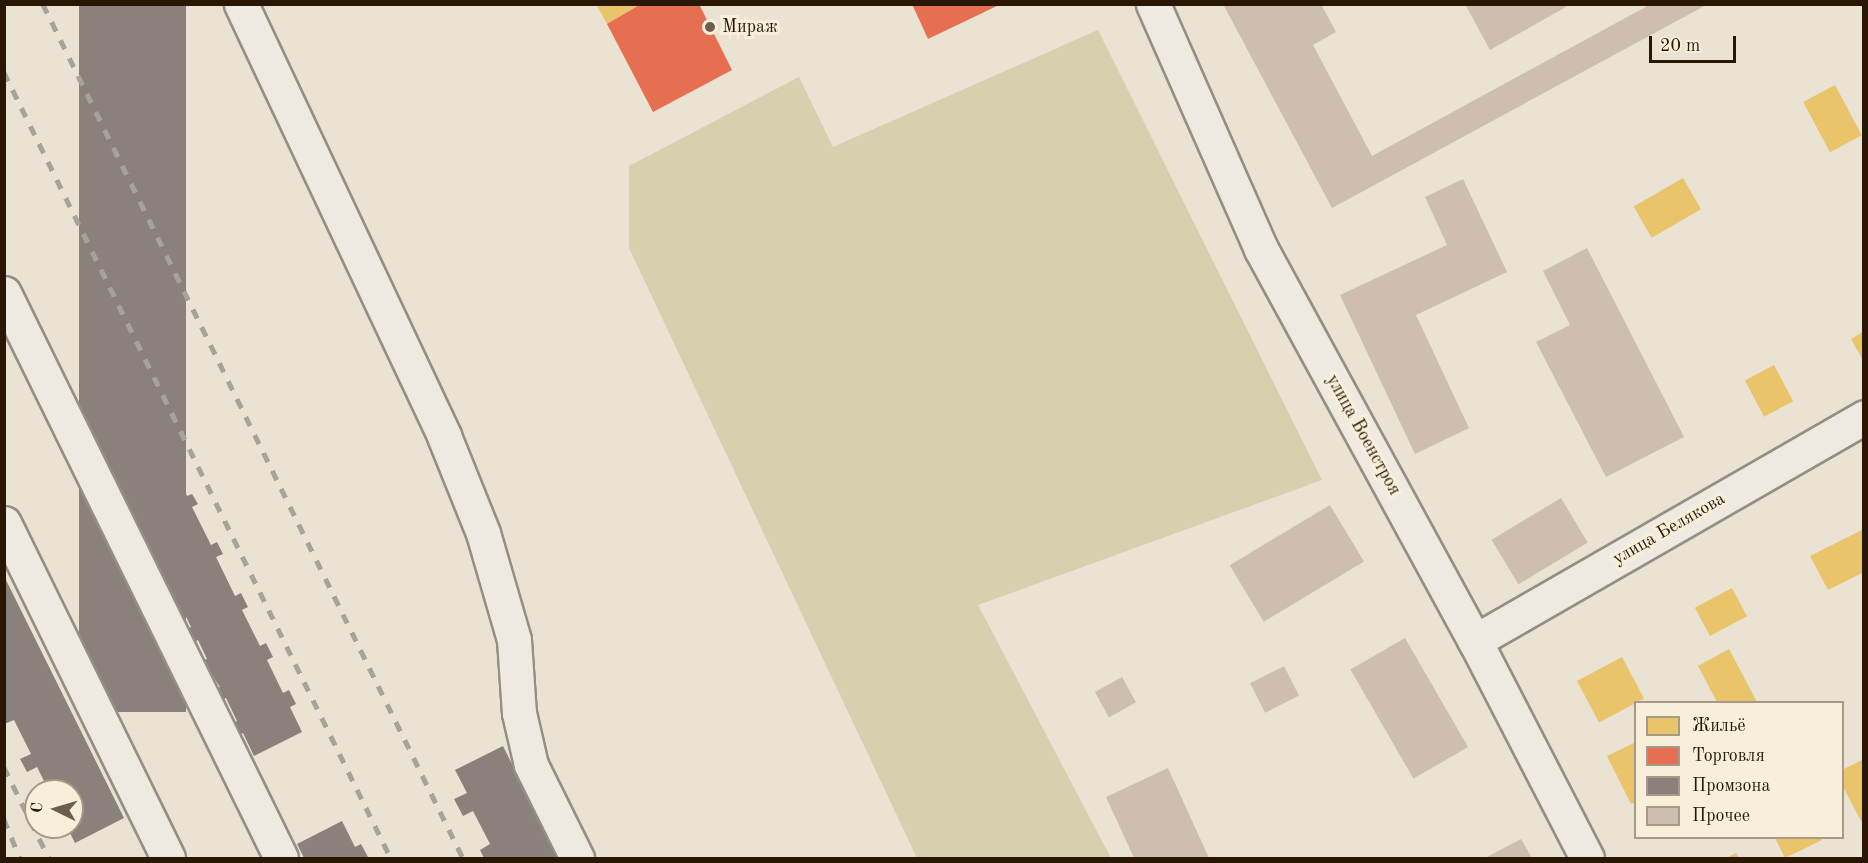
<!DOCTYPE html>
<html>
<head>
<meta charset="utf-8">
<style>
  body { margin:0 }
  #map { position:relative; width:1868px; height:863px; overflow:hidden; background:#eae2d2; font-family:"Old Standard TT",serif }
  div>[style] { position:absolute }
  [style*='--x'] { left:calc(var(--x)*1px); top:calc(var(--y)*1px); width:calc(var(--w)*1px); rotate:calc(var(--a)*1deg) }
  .green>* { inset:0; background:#d5d1ae }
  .homes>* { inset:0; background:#e9c46a; transform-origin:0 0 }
  .shops>* { inset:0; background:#e76f51 }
  .industry>* { inset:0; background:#8a817c; transform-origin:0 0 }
  .building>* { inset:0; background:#cebeb2; transform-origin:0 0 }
  .roads { filter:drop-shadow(2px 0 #958e82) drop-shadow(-2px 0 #958e82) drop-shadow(0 2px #958e82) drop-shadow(0 -2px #958e82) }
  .minor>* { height:33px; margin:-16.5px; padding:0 16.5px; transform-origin:16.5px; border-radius:16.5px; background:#eeeae1 }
  .rail>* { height:4.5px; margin-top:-2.25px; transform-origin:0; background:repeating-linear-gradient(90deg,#a7a29a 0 10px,transparent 0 20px) }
  .dots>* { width:16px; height:16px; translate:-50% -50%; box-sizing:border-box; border:3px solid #f8efdb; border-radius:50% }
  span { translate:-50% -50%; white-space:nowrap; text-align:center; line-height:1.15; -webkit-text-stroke:6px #f8efdb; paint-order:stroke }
  .poi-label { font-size:18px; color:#2a1703 }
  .left { translate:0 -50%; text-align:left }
  .street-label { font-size:18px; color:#2a1703 }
  .frame { position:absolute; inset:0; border:6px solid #2a1703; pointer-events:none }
  .legend { position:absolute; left:1634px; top:701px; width:210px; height:138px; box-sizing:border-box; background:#f8efdb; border:2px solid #a69985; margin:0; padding:8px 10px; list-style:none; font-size:18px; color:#2a1703 }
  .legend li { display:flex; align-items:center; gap:12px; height:30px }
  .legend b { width:30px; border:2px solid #a69985 }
  .north { position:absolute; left:24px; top:779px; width:60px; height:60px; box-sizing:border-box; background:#f8efdb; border:2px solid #a69985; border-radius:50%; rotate:275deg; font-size:16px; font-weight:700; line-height:24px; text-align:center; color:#2a1703 }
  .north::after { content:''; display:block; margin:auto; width:21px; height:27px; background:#6d5e4b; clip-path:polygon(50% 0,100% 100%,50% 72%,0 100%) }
  .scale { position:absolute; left:1649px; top:36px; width:87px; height:27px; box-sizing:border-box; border:3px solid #2a1703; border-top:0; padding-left:8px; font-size:18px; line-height:21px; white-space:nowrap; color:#2a1703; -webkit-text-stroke:4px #f8efdb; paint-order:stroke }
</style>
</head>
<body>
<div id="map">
  <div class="green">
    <i style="clip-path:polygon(1098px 30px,1322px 480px,978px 605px,1111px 858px,917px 858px,629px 248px,629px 166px,799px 77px,833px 147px)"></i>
  </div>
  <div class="homes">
    <i style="clip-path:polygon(596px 4px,641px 4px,607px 24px)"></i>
    <i style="left:1835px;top:85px;width:57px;height:36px;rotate:62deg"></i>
    <i style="left:1683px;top:178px;width:36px;height:57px;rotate:60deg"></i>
    <i style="clip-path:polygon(1864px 331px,1864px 362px,1851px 339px)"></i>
    <i style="left:1774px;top:365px;width:41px;height:33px;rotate:62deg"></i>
    <i style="clip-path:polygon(1864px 529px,1864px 572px,1828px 590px,1810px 556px)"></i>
    <i style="left:1732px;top:588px;width:32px;height:42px;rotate:62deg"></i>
    <i style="clip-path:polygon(1729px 649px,1757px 702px,1717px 702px,1698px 666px)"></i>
    <i style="left:1622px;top:657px;width:47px;height:51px;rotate:62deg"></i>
    <i style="clip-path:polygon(1636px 742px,1636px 802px,1631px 804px,1607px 756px)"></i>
    <i style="clip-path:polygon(1864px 759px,1864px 819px,1861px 821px,1842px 785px,1842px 770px)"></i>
    <i style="clip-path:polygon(1775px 838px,1820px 838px,1822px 840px,1785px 858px)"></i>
    <i style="clip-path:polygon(1736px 853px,1739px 858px,1726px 858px)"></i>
  </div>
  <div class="shops">
    <i style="clip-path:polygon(641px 4px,699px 4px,732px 70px,653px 112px,607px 24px)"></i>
    <i style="clip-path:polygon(912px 4px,1001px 4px,928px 39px)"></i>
  </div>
  <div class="industry">
    <i style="left:79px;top:4px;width:107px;height:708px"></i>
    <i style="clip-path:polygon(149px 418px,162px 446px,168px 443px,173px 454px,168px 457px,187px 496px,192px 494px,198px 504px,192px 507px,211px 545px,217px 542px,223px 554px,216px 557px,235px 596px,241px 593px,248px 607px,242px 610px,260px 646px,266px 643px,273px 657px,267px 660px,283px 693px,289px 690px,296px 704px,290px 707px,302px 732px,254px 756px,243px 733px,231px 739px,225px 726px,237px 721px,226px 698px,220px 701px,215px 689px,220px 687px,202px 660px,207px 659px,198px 640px,193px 643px,187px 630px,191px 627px,182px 608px,171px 614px,164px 601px,176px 596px,166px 576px,161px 579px,154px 565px,159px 562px,150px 544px,144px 547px,139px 534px,145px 531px,135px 511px,129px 514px,124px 502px,129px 500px,120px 481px,110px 486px,104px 472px,113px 468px,101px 441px)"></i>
    <i style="clip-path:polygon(4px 576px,124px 818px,75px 843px,67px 827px,72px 827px,72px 791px,49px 791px,37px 767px,27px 772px,20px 759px,31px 754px,14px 720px,4px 724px)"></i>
    <i style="clip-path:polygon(503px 746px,559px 858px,484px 858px,480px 850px,490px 844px,473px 811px,463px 816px,454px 799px,467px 793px,455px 770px)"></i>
    <i style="clip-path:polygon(342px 821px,355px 847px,361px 844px,368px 857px,304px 858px,297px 844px)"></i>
  </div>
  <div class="building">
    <i style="clip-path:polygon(1223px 4px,1321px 4px,1336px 32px,1313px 45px,1372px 156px,1651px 4px,1708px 4px,1332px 208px)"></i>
    <i style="clip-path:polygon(1465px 4px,1571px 4px,1490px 50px)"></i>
    <i style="clip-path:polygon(1463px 179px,1507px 272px,1416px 315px,1469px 428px,1415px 454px,1340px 295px,1447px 245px,1425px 197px)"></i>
    <i style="clip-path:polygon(1587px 248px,1684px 437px,1606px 477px,1536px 342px,1570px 325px,1543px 271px)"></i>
    <i style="left:1561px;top:498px;width:52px;height:81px;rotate:59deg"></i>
    <i style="left:1330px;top:505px;width:66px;height:117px;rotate:59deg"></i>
    <i style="left:1405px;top:638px;width:126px;height:63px;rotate:60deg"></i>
    <i style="left:1284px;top:666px;width:33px;height:38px;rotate:63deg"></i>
    <i style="left:1122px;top:677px;width:29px;height:31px;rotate:61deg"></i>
    <i style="clip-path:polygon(1168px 768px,1209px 858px,1134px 858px,1106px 797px)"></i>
    <i style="clip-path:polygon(1521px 839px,1532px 858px,1485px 858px)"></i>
  </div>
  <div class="roads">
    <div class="minor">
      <i style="--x:241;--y:4;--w:477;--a:64.8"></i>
      <i style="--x:444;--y:436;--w:105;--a:68.1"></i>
      <i style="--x:483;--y:533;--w:111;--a:73.8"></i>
      <i style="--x:514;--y:640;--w:73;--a:86.1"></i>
      <i style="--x:519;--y:713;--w:53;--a:77"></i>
      <i style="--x:531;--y:765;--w:104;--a:63.7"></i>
      <i style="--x:1153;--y:4;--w:268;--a:66.2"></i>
      <i style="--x:1261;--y:249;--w:447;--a:61.4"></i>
      <i style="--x:1475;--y:641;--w:244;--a:62.7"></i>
      <i style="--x:4;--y:293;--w:629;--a:63.88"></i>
      <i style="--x:4;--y:523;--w:373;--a:63.9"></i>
      <i style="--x:1475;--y:641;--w:449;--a:-29.9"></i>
    </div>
  </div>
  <div class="rail">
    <i style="--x:43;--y:4;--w:952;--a:63.81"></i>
    <i style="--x:4;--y:72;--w:876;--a:63.79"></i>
    <i style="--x:4;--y:767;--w:102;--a:63.7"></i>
    <i style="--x:4;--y:819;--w:42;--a:67.7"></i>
  </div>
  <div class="dots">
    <i style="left:710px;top:27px;background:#6d5e4b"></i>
  </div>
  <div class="poi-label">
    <span class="left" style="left:722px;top:27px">Мираж</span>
  </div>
  <div class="street-label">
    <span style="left:1363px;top:435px;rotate:61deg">улица Военстроя</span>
    <span style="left:1669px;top:529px;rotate:-30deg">улица Белякова</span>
  </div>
  <div class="frame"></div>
  <ul class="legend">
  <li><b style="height:16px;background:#e9c46a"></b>Жильё</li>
  <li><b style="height:16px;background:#e76f51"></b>Торговля</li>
  <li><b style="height:16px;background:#8a817c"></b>Промзона</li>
  <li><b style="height:16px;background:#cebeb2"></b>Прочее</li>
  </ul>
  <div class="north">С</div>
  <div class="scale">20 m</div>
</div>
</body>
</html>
